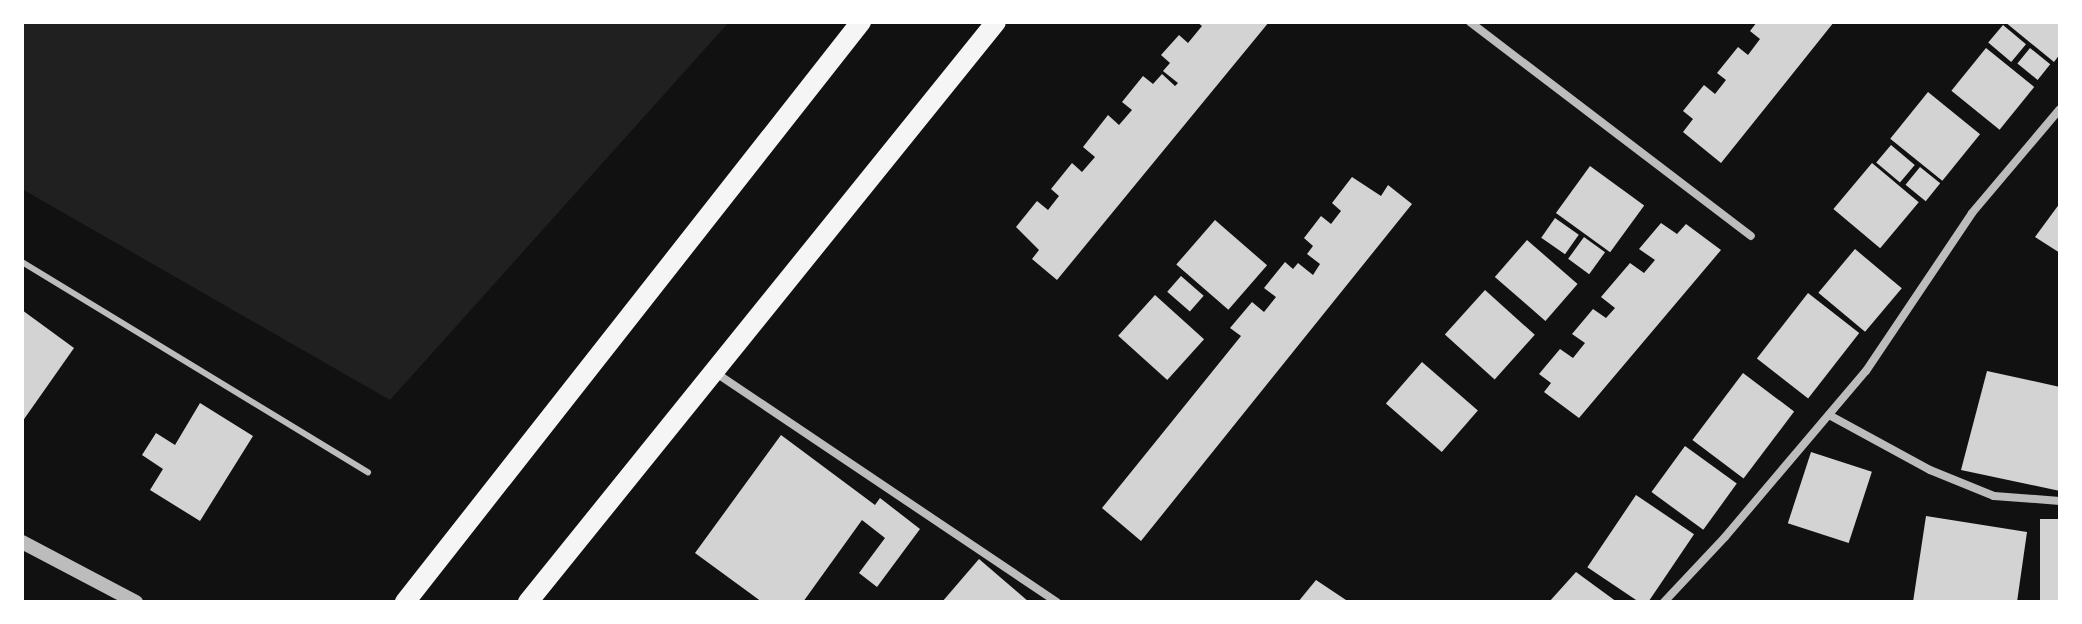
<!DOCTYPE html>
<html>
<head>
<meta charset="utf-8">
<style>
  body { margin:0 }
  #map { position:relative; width:2082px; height:624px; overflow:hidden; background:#111; font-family:Lora,serif }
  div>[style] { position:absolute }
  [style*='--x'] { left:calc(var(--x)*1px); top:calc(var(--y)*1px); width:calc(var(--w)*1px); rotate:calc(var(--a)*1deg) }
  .green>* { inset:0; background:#202020 }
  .building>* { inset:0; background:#d3d3d3; transform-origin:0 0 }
  .service>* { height:6px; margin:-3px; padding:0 3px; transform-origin:3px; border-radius:3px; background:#bcbcbc }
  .minor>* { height:8px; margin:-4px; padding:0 4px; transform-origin:4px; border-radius:4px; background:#bcbcbc }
  .tertiary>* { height:14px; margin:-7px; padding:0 7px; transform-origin:7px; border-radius:7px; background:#bcbcbc }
  .primary>* { height:20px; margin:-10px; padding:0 10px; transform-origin:10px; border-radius:10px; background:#f5f5f5 }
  span { translate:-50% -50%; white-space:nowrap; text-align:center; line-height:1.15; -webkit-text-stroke:8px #fff; paint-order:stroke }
  .frame { position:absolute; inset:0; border:24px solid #fff; pointer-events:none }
</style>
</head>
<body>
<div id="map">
  <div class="green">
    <i style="clip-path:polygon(22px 22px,729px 22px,390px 400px,22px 189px)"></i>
  </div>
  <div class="building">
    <i style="clip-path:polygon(1197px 22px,1269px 22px,1057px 280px,1032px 259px,1039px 250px,1016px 227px,1037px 201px,1048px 210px,1059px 196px,1051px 189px,1072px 163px,1082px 172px,1095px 157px,1083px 147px,1108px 115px,1119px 125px,1132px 110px,1122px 102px,1143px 76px,1153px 84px,1162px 74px,1175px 86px,1178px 83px,1163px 71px,1170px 63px,1161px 55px,1179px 35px,1188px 43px,1202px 26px)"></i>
    <i style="clip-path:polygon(1757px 22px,1834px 22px,1721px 163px,1683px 132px,1693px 119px,1683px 111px,1704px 85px,1715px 94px,1726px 80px,1717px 73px,1738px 47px,1748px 55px,1760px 39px,1750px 31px)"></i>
    <i style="clip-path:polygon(2005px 22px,2060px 22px,2060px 54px,2054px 62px)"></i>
    <i style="left:2003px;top:25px;width:30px;height:23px;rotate:40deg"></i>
    <i style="left:1986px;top:48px;width:62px;height:55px;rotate:39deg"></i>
    <i style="left:2030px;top:48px;width:26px;height:20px;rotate:39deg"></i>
    <i style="left:1928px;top:92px;width:67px;height:60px;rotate:39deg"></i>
    <i style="left:1891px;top:145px;width:31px;height:23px;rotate:40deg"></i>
    <i style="left:1872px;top:163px;width:61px;height:60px;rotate:40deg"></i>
    <i style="left:1590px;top:166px;width:67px;height:58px;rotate:36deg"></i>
    <i style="left:1920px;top:167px;width:26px;height:23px;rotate:39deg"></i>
    <i style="clip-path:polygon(1352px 177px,1381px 196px,1388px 185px,1412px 204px,1141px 541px,1102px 508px,1241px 336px,1230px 328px,1252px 302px,1264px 312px,1276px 297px,1264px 288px,1285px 262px,1293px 269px,1298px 263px,1313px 275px,1320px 264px,1307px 254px,1313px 246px,1304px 238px,1321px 216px,1331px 224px,1341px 211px,1332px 203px)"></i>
    <i style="clip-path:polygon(2060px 203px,2060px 253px,2035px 237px)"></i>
    <i style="left:1555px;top:218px;width:29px;height:24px;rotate:35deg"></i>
    <i style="left:1215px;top:220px;width:69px;height:59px;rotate:41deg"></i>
    <i style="clip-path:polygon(1661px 223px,1677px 234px,1686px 224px,1721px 250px,1579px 418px,1544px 392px,1551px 383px,1539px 374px,1560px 349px,1573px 358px,1585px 343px,1572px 334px,1593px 309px,1606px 318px,1615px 308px,1601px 297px,1630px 263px,1644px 273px,1655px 260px,1639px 249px)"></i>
    <i style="left:1584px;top:237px;width:26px;height:27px;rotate:36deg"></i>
    <i style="left:1527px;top:240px;width:67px;height:49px;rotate:41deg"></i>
    <i style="left:1855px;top:249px;width:61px;height:57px;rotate:40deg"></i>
    <i style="left:1181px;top:276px;width:30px;height:21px;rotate:41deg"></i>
    <i style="left:1485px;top:290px;width:67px;height:60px;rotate:42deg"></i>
    <i style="left:1808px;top:293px;width:65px;height:83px;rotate:38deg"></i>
    <i style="left:1155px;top:295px;width:66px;height:55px;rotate:42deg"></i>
    <i style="clip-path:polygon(22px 310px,74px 348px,22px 422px)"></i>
    <i style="left:1422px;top:362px;width:74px;height:55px;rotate:41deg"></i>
    <i style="clip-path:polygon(1987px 371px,2060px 387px,2060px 491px,1961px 470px)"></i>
    <i style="left:1743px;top:373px;width:64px;height:84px;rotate:37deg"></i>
    <i style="clip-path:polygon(200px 403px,253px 436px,200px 521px,150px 490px,163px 469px,142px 455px,156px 433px,175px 445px)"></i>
    <i style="clip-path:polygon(781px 435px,875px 505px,880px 498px,920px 529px,877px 587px,859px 573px,885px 538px,862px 520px,803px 602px,762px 602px,695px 553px)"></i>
    <i style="left:1685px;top:446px;width:64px;height:57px;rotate:36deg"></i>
    <i style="left:1811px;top:452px;width:64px;height:75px;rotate:18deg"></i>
    <i style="left:1636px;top:495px;width:70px;height:87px;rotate:34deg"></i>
    <i style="clip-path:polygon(1926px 516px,2027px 532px,2017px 602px,1913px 602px)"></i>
    <i style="left:2040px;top:519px;width:20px;height:81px"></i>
    <i style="clip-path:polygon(979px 559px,1029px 602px,942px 602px)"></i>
    <i style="clip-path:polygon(1576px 572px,1617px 602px,1549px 602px)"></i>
    <i style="clip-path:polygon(1316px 580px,1349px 602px,1298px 602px)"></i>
  </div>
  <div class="service">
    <i style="--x:22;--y:262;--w:405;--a:31.3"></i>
  </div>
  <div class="minor">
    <i style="--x:1470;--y:22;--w:353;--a:37.3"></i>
    <i style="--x:716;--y:373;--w:411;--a:33.9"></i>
    <i style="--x:1829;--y:415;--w:115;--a:28.6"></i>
    <i style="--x:1930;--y:470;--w:69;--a:22.1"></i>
    <i style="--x:1994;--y:496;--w:66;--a:4.3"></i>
    <i style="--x:1664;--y:602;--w:89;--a:-46.8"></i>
    <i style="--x:1725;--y:537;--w:218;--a:-49.7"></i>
    <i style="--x:1866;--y:371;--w:190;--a:-56.1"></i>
    <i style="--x:1972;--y:213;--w:136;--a:-49.8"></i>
  </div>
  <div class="tertiary">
    <i style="--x:22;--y:542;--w:129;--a:27.8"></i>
  </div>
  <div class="primary">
    <i style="--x:405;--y:602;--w:738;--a:-51.83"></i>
    <i style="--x:528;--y:602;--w:745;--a:-51.1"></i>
  </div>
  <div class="frame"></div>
</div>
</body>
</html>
